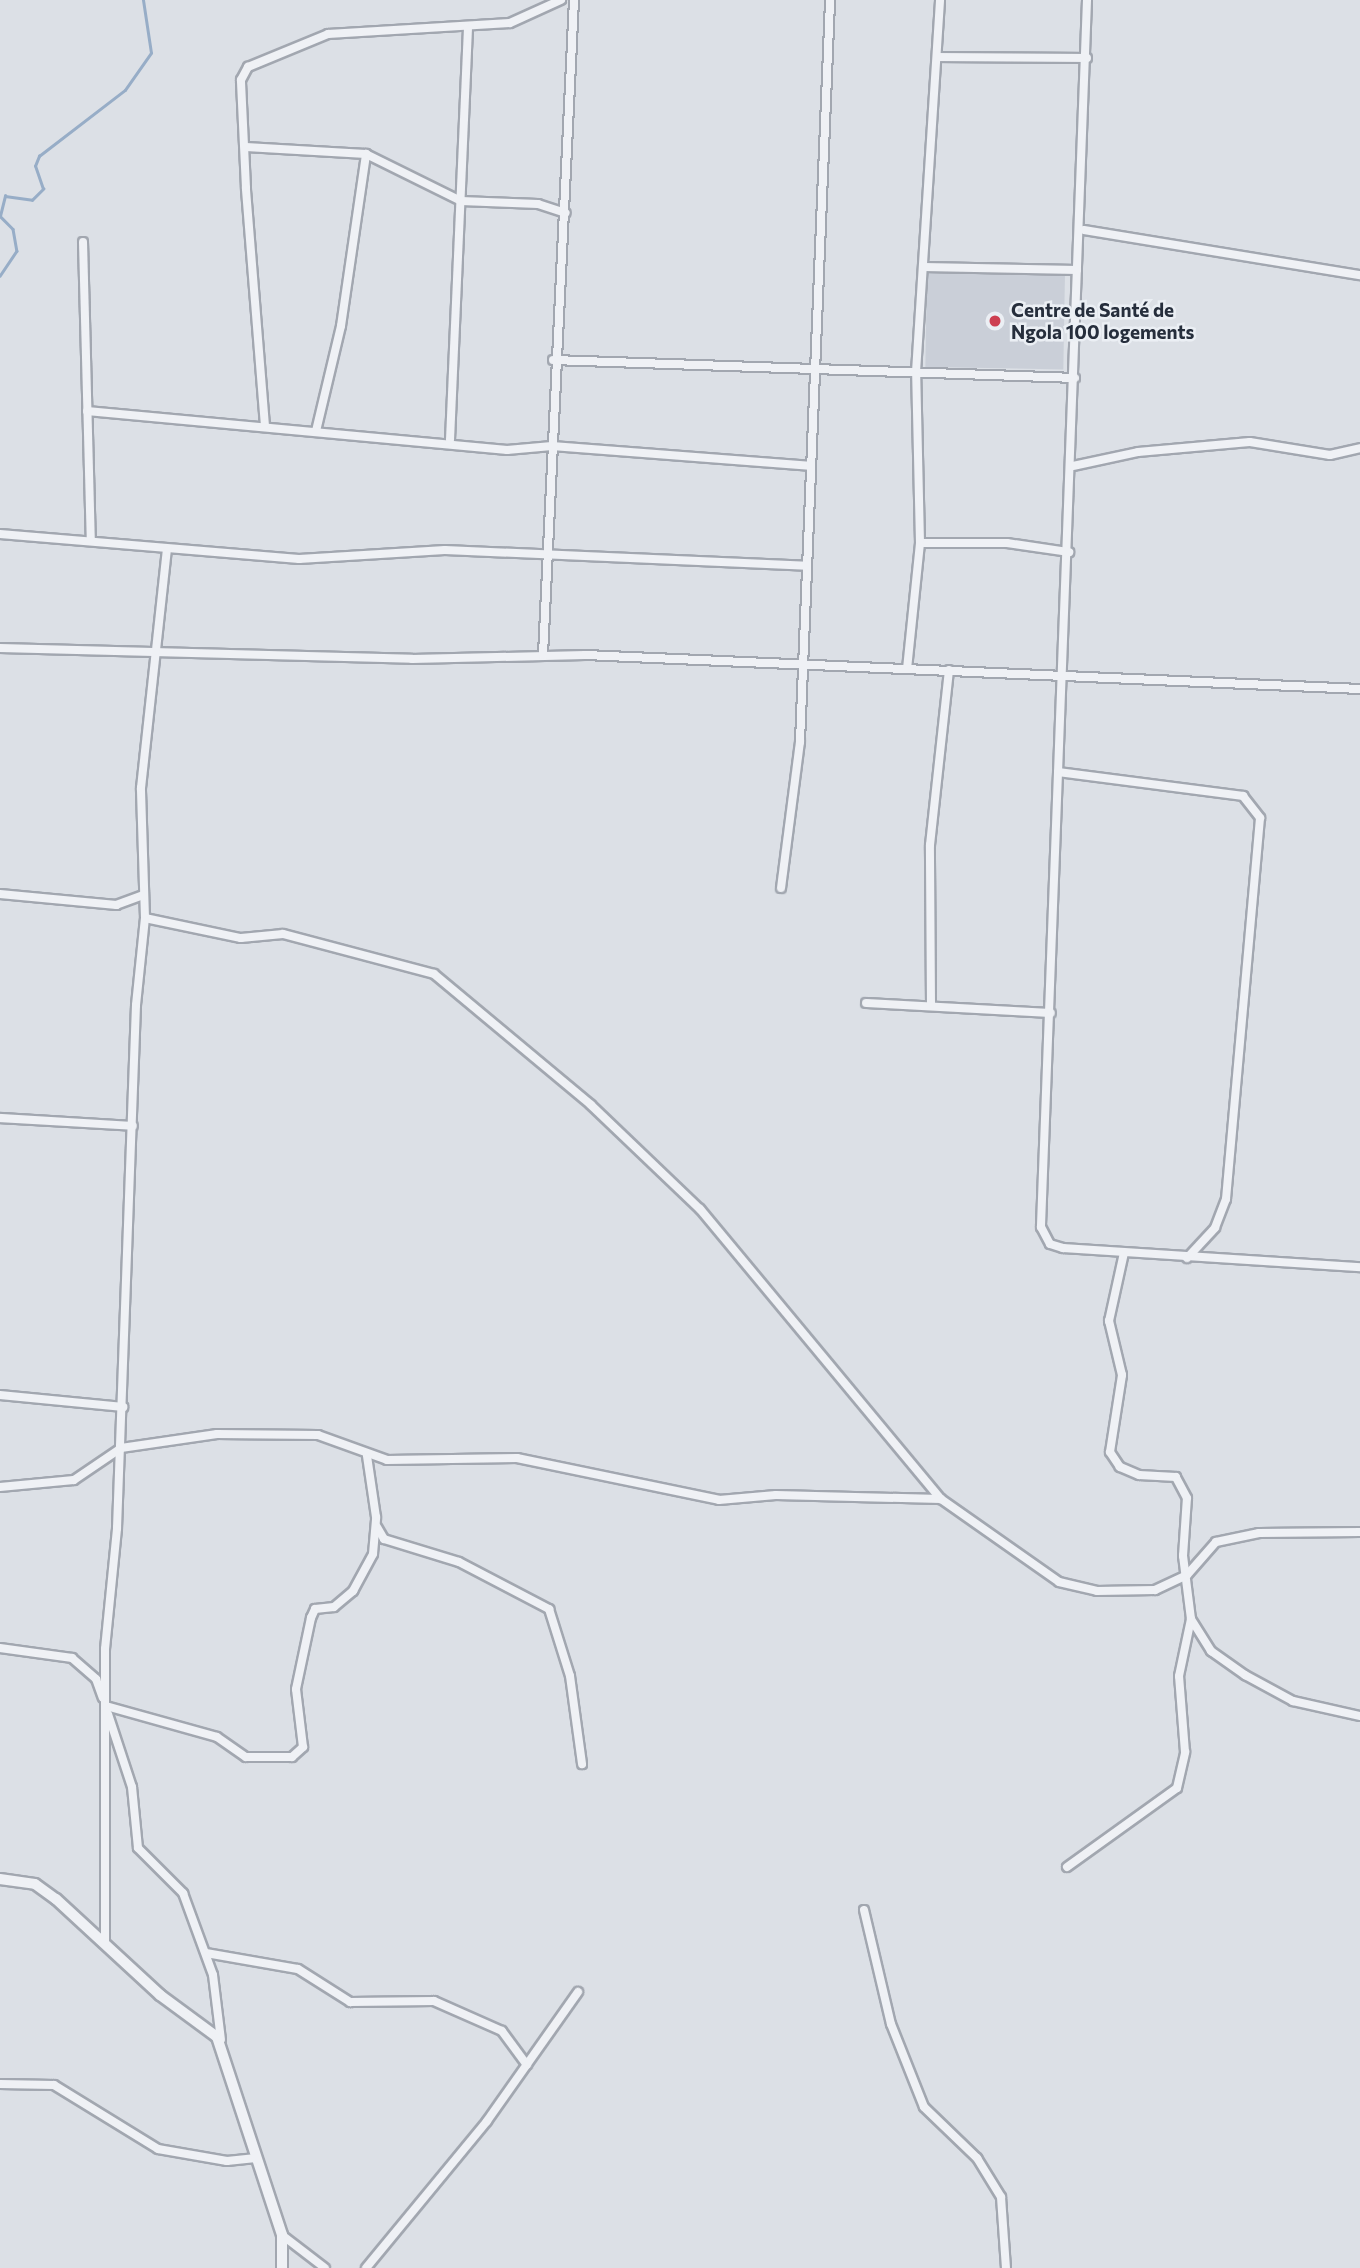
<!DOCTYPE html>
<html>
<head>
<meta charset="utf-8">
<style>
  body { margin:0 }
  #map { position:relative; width:1360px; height:2268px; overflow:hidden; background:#dce0e6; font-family:Commissioner,sans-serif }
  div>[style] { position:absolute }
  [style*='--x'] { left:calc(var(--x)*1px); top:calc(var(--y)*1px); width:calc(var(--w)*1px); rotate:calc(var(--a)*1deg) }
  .built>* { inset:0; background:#cacfd8; transform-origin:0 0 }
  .stream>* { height:2.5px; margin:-1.25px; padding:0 1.25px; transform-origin:1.25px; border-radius:1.25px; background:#97adc7 }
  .roads { filter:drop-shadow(2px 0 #a2a7b0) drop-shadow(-2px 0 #a2a7b0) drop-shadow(0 2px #a2a7b0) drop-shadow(0 -2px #a2a7b0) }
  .minor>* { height:8px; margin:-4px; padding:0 4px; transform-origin:4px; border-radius:4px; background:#eff1f5 }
  .tertiary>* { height:10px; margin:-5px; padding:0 5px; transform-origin:5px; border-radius:5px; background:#eff1f5 }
  .dots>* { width:19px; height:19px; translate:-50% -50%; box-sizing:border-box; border:4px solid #ebeff4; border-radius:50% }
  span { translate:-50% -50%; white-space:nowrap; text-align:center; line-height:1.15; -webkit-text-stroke:5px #ebeff4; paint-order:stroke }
  .poi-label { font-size:19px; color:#262e3c; font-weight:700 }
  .left { translate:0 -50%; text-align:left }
</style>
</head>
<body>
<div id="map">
  <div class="built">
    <i style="left:927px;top:272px;width:138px;height:95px;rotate:1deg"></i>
  </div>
  <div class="stream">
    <i style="--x:0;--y:216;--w:21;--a:-76"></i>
    <i style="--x:5;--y:196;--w:27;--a:8"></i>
    <i style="--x:32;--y:200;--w:16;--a:-45"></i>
    <i style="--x:43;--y:189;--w:24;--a:-109"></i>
    <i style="--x:35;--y:166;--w:11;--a:-68"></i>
    <i style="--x:39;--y:156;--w:108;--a:-37.5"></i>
    <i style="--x:125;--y:90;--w:45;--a:-54.9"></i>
    <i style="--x:151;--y:53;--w:54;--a:-98.6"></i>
    <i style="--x:0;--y:216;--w:18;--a:45"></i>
    <i style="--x:13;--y:229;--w:22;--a:80"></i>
    <i style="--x:17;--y:251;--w:30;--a:124"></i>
  </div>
  <div class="roads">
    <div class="minor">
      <i style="--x:1087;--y:0;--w:1228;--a:92.15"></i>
      <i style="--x:1041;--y:1227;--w:19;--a:62"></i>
      <i style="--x:1050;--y:1244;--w:14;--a:17"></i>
      <i style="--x:1063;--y:1248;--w:298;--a:3.7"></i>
      <i style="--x:939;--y:57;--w:148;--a:0.4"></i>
      <i style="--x:246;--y:147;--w:120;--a:3.3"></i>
      <i style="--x:366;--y:154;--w:106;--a:26.3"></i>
      <i style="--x:461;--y:201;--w:77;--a:2.2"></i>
      <i style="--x:538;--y:204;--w:29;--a:18"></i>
      <i style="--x:1084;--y:230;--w:280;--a:9.3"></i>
      <i style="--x:83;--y:242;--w:298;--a:88.5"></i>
      <i style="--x:924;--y:267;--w:153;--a:1.1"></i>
      <i style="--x:553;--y:360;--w:522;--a:1.97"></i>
      <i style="--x:87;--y:411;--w:422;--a:5.3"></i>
      <i style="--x:507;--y:450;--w:45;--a:-5.1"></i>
      <i style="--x:552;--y:446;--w:258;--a:4.4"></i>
      <i style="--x:265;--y:426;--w:239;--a:-94.6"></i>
      <i style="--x:246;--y:188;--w:108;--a:-92.7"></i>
      <i style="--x:241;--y:80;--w:15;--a:-62"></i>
      <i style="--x:248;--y:67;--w:87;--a:-22.4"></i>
      <i style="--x:328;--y:34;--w:182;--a:-3.5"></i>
      <i style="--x:510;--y:23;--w:56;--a:-24.3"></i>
      <i style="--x:316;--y:431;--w:108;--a:-76.6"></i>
      <i style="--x:341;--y:326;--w:174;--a:-81.7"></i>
      <i style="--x:450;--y:440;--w:413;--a:-87.5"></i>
      <i style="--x:1073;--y:466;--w:66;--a:-12.2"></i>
      <i style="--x:1138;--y:452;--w:112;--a:-5.1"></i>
      <i style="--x:1250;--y:442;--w:81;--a:9.2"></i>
      <i style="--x:1330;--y:455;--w:31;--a:-13"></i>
      <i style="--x:0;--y:534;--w:300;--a:4.8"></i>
      <i style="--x:299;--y:559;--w:146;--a:-3.5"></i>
      <i style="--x:445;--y:550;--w:362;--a:2.5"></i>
      <i style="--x:920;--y:543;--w:87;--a:0"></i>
      <i style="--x:1007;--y:543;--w:63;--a:8.3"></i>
      <i style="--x:0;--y:648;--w:412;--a:1.5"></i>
      <i style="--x:412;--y:659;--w:173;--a:-1.3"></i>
      <i style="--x:585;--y:655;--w:776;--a:2.51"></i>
      <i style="--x:543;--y:655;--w:656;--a:-87.29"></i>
      <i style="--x:907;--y:669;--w:127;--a:-84.1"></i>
      <i style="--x:920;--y:543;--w:171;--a:-91.3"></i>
      <i style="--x:916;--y:372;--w:373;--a:-86.3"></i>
      <i style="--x:1058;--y:772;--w:187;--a:7.4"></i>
      <i style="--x:1243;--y:796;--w:28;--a:52"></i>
      <i style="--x:1260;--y:818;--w:383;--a:95.1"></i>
      <i style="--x:1226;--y:1199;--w:31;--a:111"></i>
      <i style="--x:1215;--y:1228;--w:41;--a:133"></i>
      <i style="--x:781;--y:888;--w:147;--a:-82.6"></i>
      <i style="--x:800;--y:742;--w:743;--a:-87.68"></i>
      <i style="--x:0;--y:894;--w:117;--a:5.4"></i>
      <i style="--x:116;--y:905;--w:29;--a:-20"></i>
      <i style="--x:145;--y:918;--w:98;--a:11.8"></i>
      <i style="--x:241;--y:938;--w:42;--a:-5.4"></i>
      <i style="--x:283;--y:934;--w:156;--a:14.8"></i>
      <i style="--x:434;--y:974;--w:204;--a:39.8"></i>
      <i style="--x:591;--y:1105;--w:151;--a:43.7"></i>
      <i style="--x:700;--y:1209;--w:377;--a:50.3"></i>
      <i style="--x:866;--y:1003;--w:185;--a:3.1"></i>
      <i style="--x:931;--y:1003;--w:158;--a:-90.4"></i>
      <i style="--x:930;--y:845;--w:176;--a:-83.8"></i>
      <i style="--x:0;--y:1118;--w:133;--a:3.4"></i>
      <i style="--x:0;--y:1395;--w:124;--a:5.6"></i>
      <i style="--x:0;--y:1487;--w:74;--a:-5.4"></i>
      <i style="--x:74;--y:1480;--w:57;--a:-34.2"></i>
      <i style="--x:121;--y:1448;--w:97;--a:-8.3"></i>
      <i style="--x:217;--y:1434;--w:101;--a:0.6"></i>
      <i style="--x:318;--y:1435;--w:73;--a:19.9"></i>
      <i style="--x:387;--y:1460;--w:130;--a:-0.9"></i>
      <i style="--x:517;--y:1458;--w:206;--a:11.7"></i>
      <i style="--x:719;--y:1500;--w:57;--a:-5"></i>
      <i style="--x:776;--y:1495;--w:165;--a:1.4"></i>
      <i style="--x:941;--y:1499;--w:144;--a:35.1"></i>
      <i style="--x:1059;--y:1582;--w:39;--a:13"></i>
      <i style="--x:1097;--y:1591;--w:58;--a:-1"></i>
      <i style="--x:1155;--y:1590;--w:35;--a:-25"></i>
      <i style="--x:1187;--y:1575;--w:44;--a:-48.7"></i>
      <i style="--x:1216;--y:1542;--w:44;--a:-11.8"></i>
      <i style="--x:1259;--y:1533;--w:101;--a:-0.6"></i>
      <i style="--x:377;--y:1527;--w:14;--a:60"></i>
      <i style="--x:384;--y:1539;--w:78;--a:17"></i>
      <i style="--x:459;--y:1562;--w:102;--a:27.6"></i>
      <i style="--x:549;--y:1609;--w:70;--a:72.6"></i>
      <i style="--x:570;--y:1676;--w:89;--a:82.2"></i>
      <i style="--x:1191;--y:1619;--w:38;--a:58"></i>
      <i style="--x:1211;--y:1651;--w:42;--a:35.2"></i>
      <i style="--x:1245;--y:1675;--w:55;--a:28.4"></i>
      <i style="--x:1293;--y:1701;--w:69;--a:12.6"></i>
      <i style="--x:0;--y:1648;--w:73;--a:7.9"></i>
      <i style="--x:72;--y:1658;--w:32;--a:41"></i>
      <i style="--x:96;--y:1679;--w:20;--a:70"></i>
      <i style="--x:106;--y:1706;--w:115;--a:15.6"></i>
      <i style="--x:217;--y:1737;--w:35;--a:35"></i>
      <i style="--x:246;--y:1757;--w:46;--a:0"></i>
      <i style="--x:292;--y:1757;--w:15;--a:-42"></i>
      <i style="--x:303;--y:1747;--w:58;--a:-96.9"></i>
      <i style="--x:296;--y:1689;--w:73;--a:-78.1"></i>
      <i style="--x:311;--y:1618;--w:10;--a:-66"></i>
      <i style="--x:315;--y:1609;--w:19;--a:-6"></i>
      <i style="--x:334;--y:1607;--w:25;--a:-40"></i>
      <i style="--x:353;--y:1591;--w:42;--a:-61.6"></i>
      <i style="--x:373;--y:1554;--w:37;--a:-85"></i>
      <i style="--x:376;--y:1517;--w:62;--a:-98.4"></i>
      <i style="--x:108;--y:1714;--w:77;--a:71.8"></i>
      <i style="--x:132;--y:1787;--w:61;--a:84.4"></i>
      <i style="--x:138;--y:1848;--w:64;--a:45"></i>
      <i style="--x:183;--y:1893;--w:87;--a:69.9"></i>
      <i style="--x:213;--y:1975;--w:65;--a:83"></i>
      <i style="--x:1067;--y:1867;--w:135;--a:-35.7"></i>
      <i style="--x:1177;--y:1788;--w:37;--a:-77"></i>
      <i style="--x:1185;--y:1752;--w:76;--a:-94.5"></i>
      <i style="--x:1179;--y:1676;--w:58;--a:-78.1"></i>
      <i style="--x:1191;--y:1619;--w:64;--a:-97.2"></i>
      <i style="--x:1183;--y:1556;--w:58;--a:-86.1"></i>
      <i style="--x:1187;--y:1498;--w:24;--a:-118"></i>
      <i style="--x:1176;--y:1477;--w:37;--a:-177"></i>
      <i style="--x:1139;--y:1475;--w:21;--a:-157"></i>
      <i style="--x:1120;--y:1467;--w:18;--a:-124"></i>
      <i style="--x:1110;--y:1452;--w:78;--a:-81.1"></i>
      <i style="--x:1122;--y:1375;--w:56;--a:-103.5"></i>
      <i style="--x:1109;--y:1321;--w:70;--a:-77.6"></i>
      <i style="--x:864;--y:1910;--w:117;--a:76.7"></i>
      <i style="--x:891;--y:2024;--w:89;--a:68.3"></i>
      <i style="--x:924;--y:2107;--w:74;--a:43.9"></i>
      <i style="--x:977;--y:2158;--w:46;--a:58.4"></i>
      <i style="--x:1001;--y:2197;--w:71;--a:86"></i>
      <i style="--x:105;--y:1941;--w:292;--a:-90"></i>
      <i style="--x:105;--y:1649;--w:122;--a:-84.3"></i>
      <i style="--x:117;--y:1528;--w:523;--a:-87.92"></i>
      <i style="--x:136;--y:1005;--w:87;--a:-84.1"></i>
      <i style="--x:145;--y:918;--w:130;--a:-91.8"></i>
      <i style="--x:141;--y:788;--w:240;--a:-83.8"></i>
      <i style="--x:206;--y:1953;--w:93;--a:9.9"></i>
      <i style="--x:298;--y:1969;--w:62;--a:32.4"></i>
      <i style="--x:350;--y:2002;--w:84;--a:-0.7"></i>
      <i style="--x:434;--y:2001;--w:74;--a:23.8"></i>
      <i style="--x:502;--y:2031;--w:42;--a:53.7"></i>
      <i style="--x:0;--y:2084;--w:54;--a:1.1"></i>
      <i style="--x:54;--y:2085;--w:122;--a:31.6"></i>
      <i style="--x:158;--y:2149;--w:70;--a:9.9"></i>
      <i style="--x:227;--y:2161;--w:29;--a:-6"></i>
      <i style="--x:282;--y:2235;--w:54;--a:37.5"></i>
      <i style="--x:366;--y:2268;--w:190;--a:-50.5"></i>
      <i style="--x:487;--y:2121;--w:158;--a:-54.8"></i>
    </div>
    <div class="tertiary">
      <i style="--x:0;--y:1879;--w:35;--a:8"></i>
      <i style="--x:35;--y:1884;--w:26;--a:36"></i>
      <i style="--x:56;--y:1899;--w:142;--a:42.7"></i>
      <i style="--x:160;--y:1995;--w:71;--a:36.4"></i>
      <i style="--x:217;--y:2037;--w:208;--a:71.8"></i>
      <i style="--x:282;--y:2235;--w:33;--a:90"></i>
    </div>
  </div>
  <div class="dots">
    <i style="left:995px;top:321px;background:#cd3f51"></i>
  </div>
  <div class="poi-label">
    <span class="left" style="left:1011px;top:321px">Centre de Santé de<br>Ngola 100 logements</span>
  </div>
</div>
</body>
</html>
